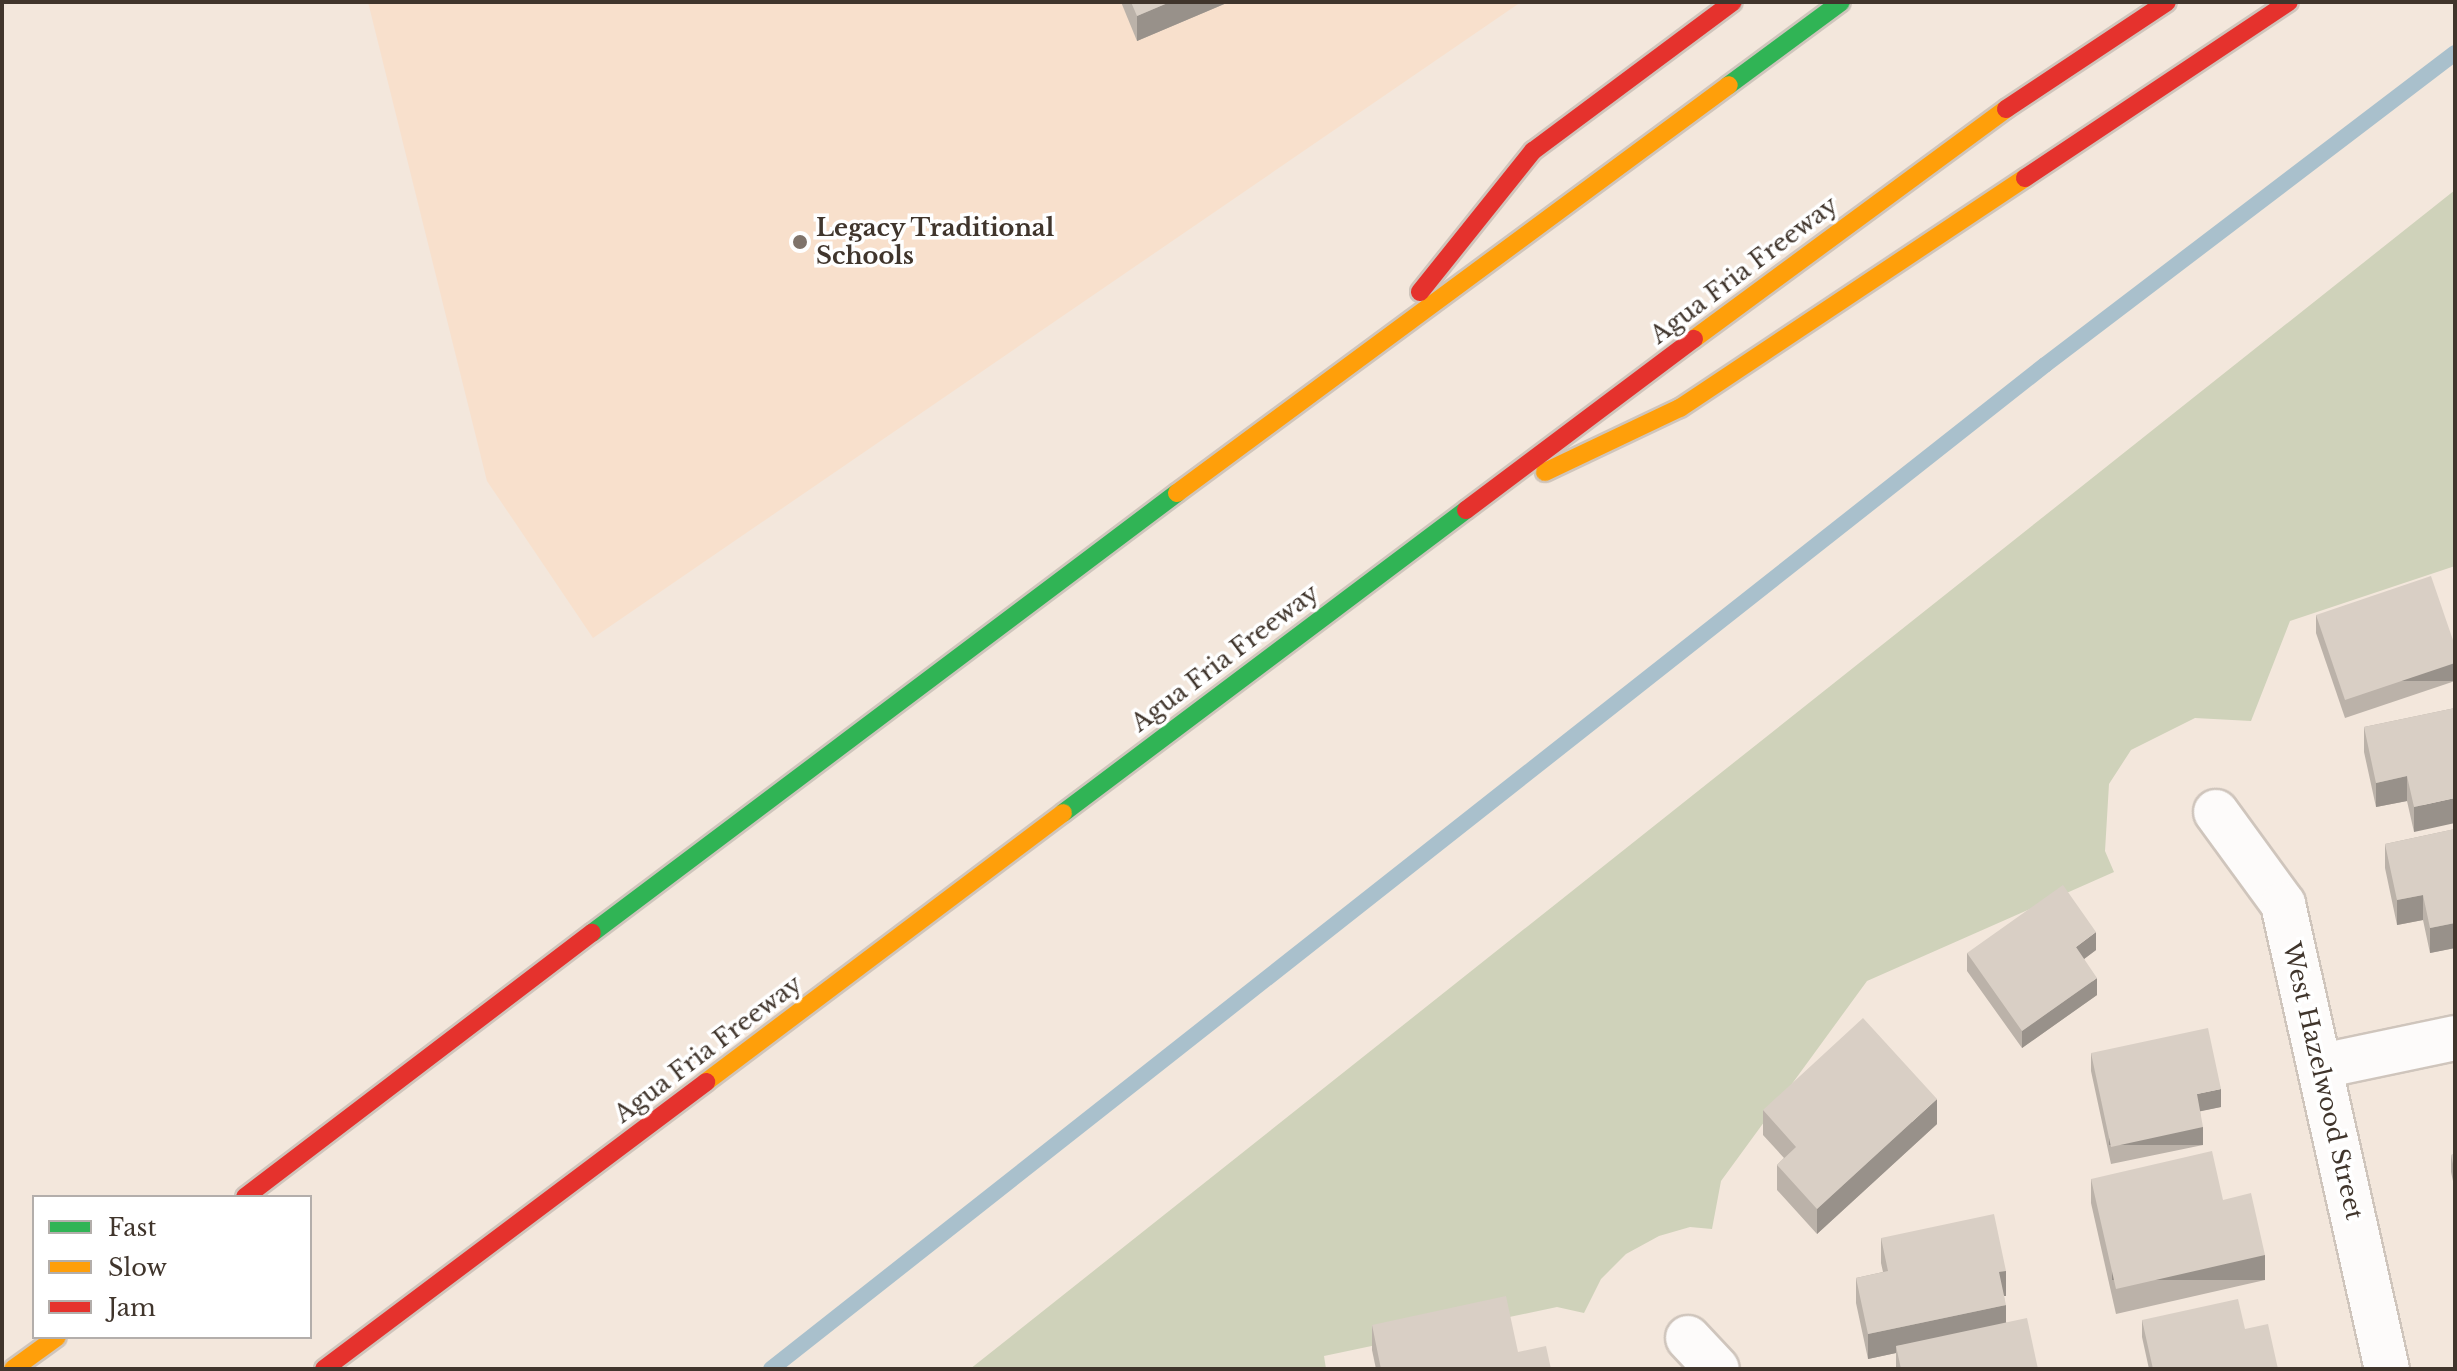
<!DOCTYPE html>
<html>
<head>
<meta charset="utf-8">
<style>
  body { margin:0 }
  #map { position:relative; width:2457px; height:1371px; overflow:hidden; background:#f3e7dc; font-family:"Libre Baskerville",serif }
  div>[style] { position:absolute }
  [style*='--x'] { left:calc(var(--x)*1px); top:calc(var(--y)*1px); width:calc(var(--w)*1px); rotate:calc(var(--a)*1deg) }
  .built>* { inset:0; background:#f8e0cc }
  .green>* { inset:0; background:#cfd2ba }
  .stream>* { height:16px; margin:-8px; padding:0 8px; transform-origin:8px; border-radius:8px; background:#a9c0cc }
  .roads { filter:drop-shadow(2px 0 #cfc5bc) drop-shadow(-2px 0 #cfc5bc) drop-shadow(0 2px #cfc5bc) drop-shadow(0 -2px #cfc5bc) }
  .street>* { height:44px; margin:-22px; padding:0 22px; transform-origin:22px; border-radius:22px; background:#fdfbfa }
  .fast>* { height:18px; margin:-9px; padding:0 9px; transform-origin:9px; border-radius:9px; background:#30b455 }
  .slow>* { height:18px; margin:-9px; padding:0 9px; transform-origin:9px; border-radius:9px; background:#ff9f0a }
  .jam>* { height:18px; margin:-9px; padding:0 9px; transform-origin:9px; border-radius:9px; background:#e5322d }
  .wall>* { inset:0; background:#bbb2a9 }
  .shaded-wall>* { inset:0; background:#98918a; transform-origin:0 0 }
  .building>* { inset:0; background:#d9cfc5 }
  .dots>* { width:22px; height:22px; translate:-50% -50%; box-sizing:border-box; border:4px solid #fff; border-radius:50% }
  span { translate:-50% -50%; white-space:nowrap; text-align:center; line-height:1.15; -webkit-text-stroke:7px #fff; paint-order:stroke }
  .poi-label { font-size:24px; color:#40352c; font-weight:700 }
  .left { translate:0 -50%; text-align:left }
  .street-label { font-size:24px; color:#40352c }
  .frame { position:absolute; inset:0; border:4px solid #40352c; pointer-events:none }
  .legend { position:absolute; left:32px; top:1195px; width:280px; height:144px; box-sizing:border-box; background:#fff; border:2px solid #b3aeab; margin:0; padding:10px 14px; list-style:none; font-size:24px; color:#40352c }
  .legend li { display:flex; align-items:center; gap:16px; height:40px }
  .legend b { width:40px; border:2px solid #b3aeab }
</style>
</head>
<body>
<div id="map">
  <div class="built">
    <i style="clip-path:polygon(368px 2px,1521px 2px,593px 638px,487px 481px)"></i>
  </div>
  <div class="green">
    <i style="clip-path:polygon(2455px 190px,2455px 566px,2290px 621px,2251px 721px,2195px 718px,2131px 750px,2109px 784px,2105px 851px,2114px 872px,1867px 981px,1721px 1181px,1712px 1229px,1690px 1227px,1659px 1236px,1626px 1254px,1601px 1279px,1584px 1313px,1557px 1307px,1324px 1356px,1326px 1369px,970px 1369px)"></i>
  </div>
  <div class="stream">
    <i style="--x:771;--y:1369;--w:1622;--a:-38.24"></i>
    <i style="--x:2045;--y:365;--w:515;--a:-37.27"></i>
  </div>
  <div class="roads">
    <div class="street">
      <i style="--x:2216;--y:812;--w:114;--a:53.9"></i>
      <i style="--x:2283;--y:904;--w:476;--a:77.4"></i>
      <i style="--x:2322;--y:1066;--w:136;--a:-11.9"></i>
      <i style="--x:1688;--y:1338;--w:42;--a:46.9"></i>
    </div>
    <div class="fast">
      <i style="--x:1729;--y:85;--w:139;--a:-36.5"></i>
      <i style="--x:1063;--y:813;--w:504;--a:-36.94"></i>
      <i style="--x:592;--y:933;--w:732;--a:-36.95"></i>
    </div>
    <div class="slow">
      <i style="--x:1694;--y:339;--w:388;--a:-36.4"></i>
      <i style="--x:1545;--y:472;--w:149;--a:-25.4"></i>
      <i style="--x:1680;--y:408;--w:415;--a:-33.7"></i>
      <i style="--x:1177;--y:493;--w:686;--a:-36.47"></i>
      <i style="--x:706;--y:1082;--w:447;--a:-37"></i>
      <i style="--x:13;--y:1369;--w:54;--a:-36"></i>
    </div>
    <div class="jam">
      <i style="--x:2006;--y:109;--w:193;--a:-33.6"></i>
      <i style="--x:2025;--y:178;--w:317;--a:-33.7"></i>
      <i style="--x:1420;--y:292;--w:181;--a:-51.3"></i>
      <i style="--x:1533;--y:151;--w:249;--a:-36.7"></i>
      <i style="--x:1466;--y:510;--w:285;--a:-36.9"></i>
      <i style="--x:245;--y:1197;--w:436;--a:-37.3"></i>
      <i style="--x:324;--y:1369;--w:478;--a:-36.9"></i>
    </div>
  </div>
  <div class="wall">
    <i style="clip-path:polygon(1121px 2px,1229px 2px,1137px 41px)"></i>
    <i style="clip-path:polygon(2316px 615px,2455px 646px,2455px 681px,2345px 718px,2316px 633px)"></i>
    <i style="clip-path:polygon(2455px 708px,2414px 832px,2407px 801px,2376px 807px,2364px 752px,2364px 727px)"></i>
    <i style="clip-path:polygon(2455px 829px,2455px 948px,2430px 953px,2423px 920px,2397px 925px,2385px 868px,2385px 844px)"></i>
    <i style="clip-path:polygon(2096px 950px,2084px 959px,2097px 995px,2022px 1048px,1967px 971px,1967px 953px)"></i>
    <i style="clip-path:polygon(2091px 1053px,2221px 1107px,2200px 1111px,2203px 1145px,2111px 1164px,2091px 1071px)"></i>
    <i style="clip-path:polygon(1763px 1110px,1937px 1124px,1817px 1234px,1777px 1190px,1777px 1165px,1784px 1158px,1763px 1135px)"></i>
    <i style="clip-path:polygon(2455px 1154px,2455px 1190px,2451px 1172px,2451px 1155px)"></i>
    <i style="clip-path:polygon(2091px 1179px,2223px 1200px,2265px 1280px,2116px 1314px,2091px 1203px)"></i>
    <i style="clip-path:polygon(1881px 1238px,2006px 1296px,2004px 1296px,2006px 1322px,2038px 1369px,1896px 1369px,1896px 1353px,1868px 1359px,1856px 1303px,1856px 1278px,1883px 1272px,1881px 1263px)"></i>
    <i style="clip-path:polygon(2142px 1320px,2278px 1369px,2149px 1369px,2142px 1337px)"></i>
    <i style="clip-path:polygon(1372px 1325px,1518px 1352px,1551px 1369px,1376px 1369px,1372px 1350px)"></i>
  </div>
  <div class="shaded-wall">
    <i style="clip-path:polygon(1170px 2px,1229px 2px,1137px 41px,1137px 16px)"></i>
    <i style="left:2455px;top:663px;width:18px;height:116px;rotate:90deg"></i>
    <i style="clip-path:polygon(2407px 776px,2407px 801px,2376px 807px,2376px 783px)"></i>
    <i style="clip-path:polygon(2455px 798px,2455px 823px,2414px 832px,2414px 807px)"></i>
    <i style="clip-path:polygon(2423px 895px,2423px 920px,2397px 925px,2397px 900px)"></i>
    <i style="clip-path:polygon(2455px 923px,2455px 948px,2430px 953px,2430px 928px)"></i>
    <i style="clip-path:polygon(2096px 932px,2096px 950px,2076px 965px,2076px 947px)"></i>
    <i style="clip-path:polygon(2097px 978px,2097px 995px,2022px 1048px,2022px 1031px)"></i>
    <i style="clip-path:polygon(2221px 1089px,2221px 1107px,2197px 1112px,2197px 1094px)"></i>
    <i style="clip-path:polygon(1937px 1099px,1937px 1124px,1817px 1234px,1817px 1209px)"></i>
    <i style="left:2203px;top:1127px;width:18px;height:94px;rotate:90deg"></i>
    <i style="left:2265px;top:1255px;width:25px;height:153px;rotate:90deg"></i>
    <i style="left:2006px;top:1271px;width:25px;height:7px;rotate:90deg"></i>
    <i style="clip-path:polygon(2006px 1305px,2006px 1330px,1896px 1346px,1896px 1353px,1868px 1359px,1868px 1334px)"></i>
  </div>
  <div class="building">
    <i style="clip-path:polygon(1131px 2px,1170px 2px,1137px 16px)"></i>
    <i style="clip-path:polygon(2431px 576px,2455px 646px,2455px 663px,2345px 700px,2316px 615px)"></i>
    <i style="clip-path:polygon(2455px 708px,2455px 798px,2414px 807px,2407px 776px,2376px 783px,2364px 727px)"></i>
    <i style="clip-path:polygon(2455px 829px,2455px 923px,2430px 928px,2423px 895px,2397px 900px,2385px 844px)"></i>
    <i style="clip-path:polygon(2063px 885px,2096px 932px,2076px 947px,2097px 978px,2022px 1031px,1967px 953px)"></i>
    <i style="clip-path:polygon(1863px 1018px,1937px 1099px,1817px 1209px,1777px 1165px,1796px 1147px,1763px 1110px)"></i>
    <i style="clip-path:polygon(2208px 1028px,2221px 1089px,2197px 1094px,2203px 1127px,2111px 1147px,2091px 1053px)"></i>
    <i style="clip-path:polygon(2212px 1151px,2223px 1200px,2251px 1193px,2265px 1255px,2116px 1289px,2091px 1179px)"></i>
    <i style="clip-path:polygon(2455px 1154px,2455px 1173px,2451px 1155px)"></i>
    <i style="clip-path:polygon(1994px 1214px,2006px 1271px,1999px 1272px,2006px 1305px,1868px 1334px,1856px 1278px,1888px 1271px,1881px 1238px)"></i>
    <i style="clip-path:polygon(1506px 1296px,1518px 1352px,1546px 1346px,1551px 1369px,1381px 1369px,1372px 1325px)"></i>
    <i style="clip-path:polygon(2238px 1299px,2245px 1329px,2268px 1324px,2278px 1369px,2153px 1369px,2142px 1320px)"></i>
    <i style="clip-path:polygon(2027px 1318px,2038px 1369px,1901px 1369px,1896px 1346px)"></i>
  </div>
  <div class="dots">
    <i style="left:800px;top:242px;background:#7f736a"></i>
  </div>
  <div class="poi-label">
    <span class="left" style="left:816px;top:242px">Legacy Traditional<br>Schools</span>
  </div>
  <div class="street-label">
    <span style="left:1744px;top:270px;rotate:-37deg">Agua Fria Freeway</span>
    <span style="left:1225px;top:658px;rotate:-37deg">Agua Fria Freeway</span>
    <span style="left:708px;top:1049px;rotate:-37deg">Agua Fria Freeway</span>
    <span style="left:2323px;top:1081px;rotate:77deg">West Hazelwood Street</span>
  </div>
  <div class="frame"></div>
  <ul class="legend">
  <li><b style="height:10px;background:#30b455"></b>Fast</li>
  <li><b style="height:10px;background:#ff9f0a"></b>Slow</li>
  <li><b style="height:10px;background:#e5322d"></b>Jam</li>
  </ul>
</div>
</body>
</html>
